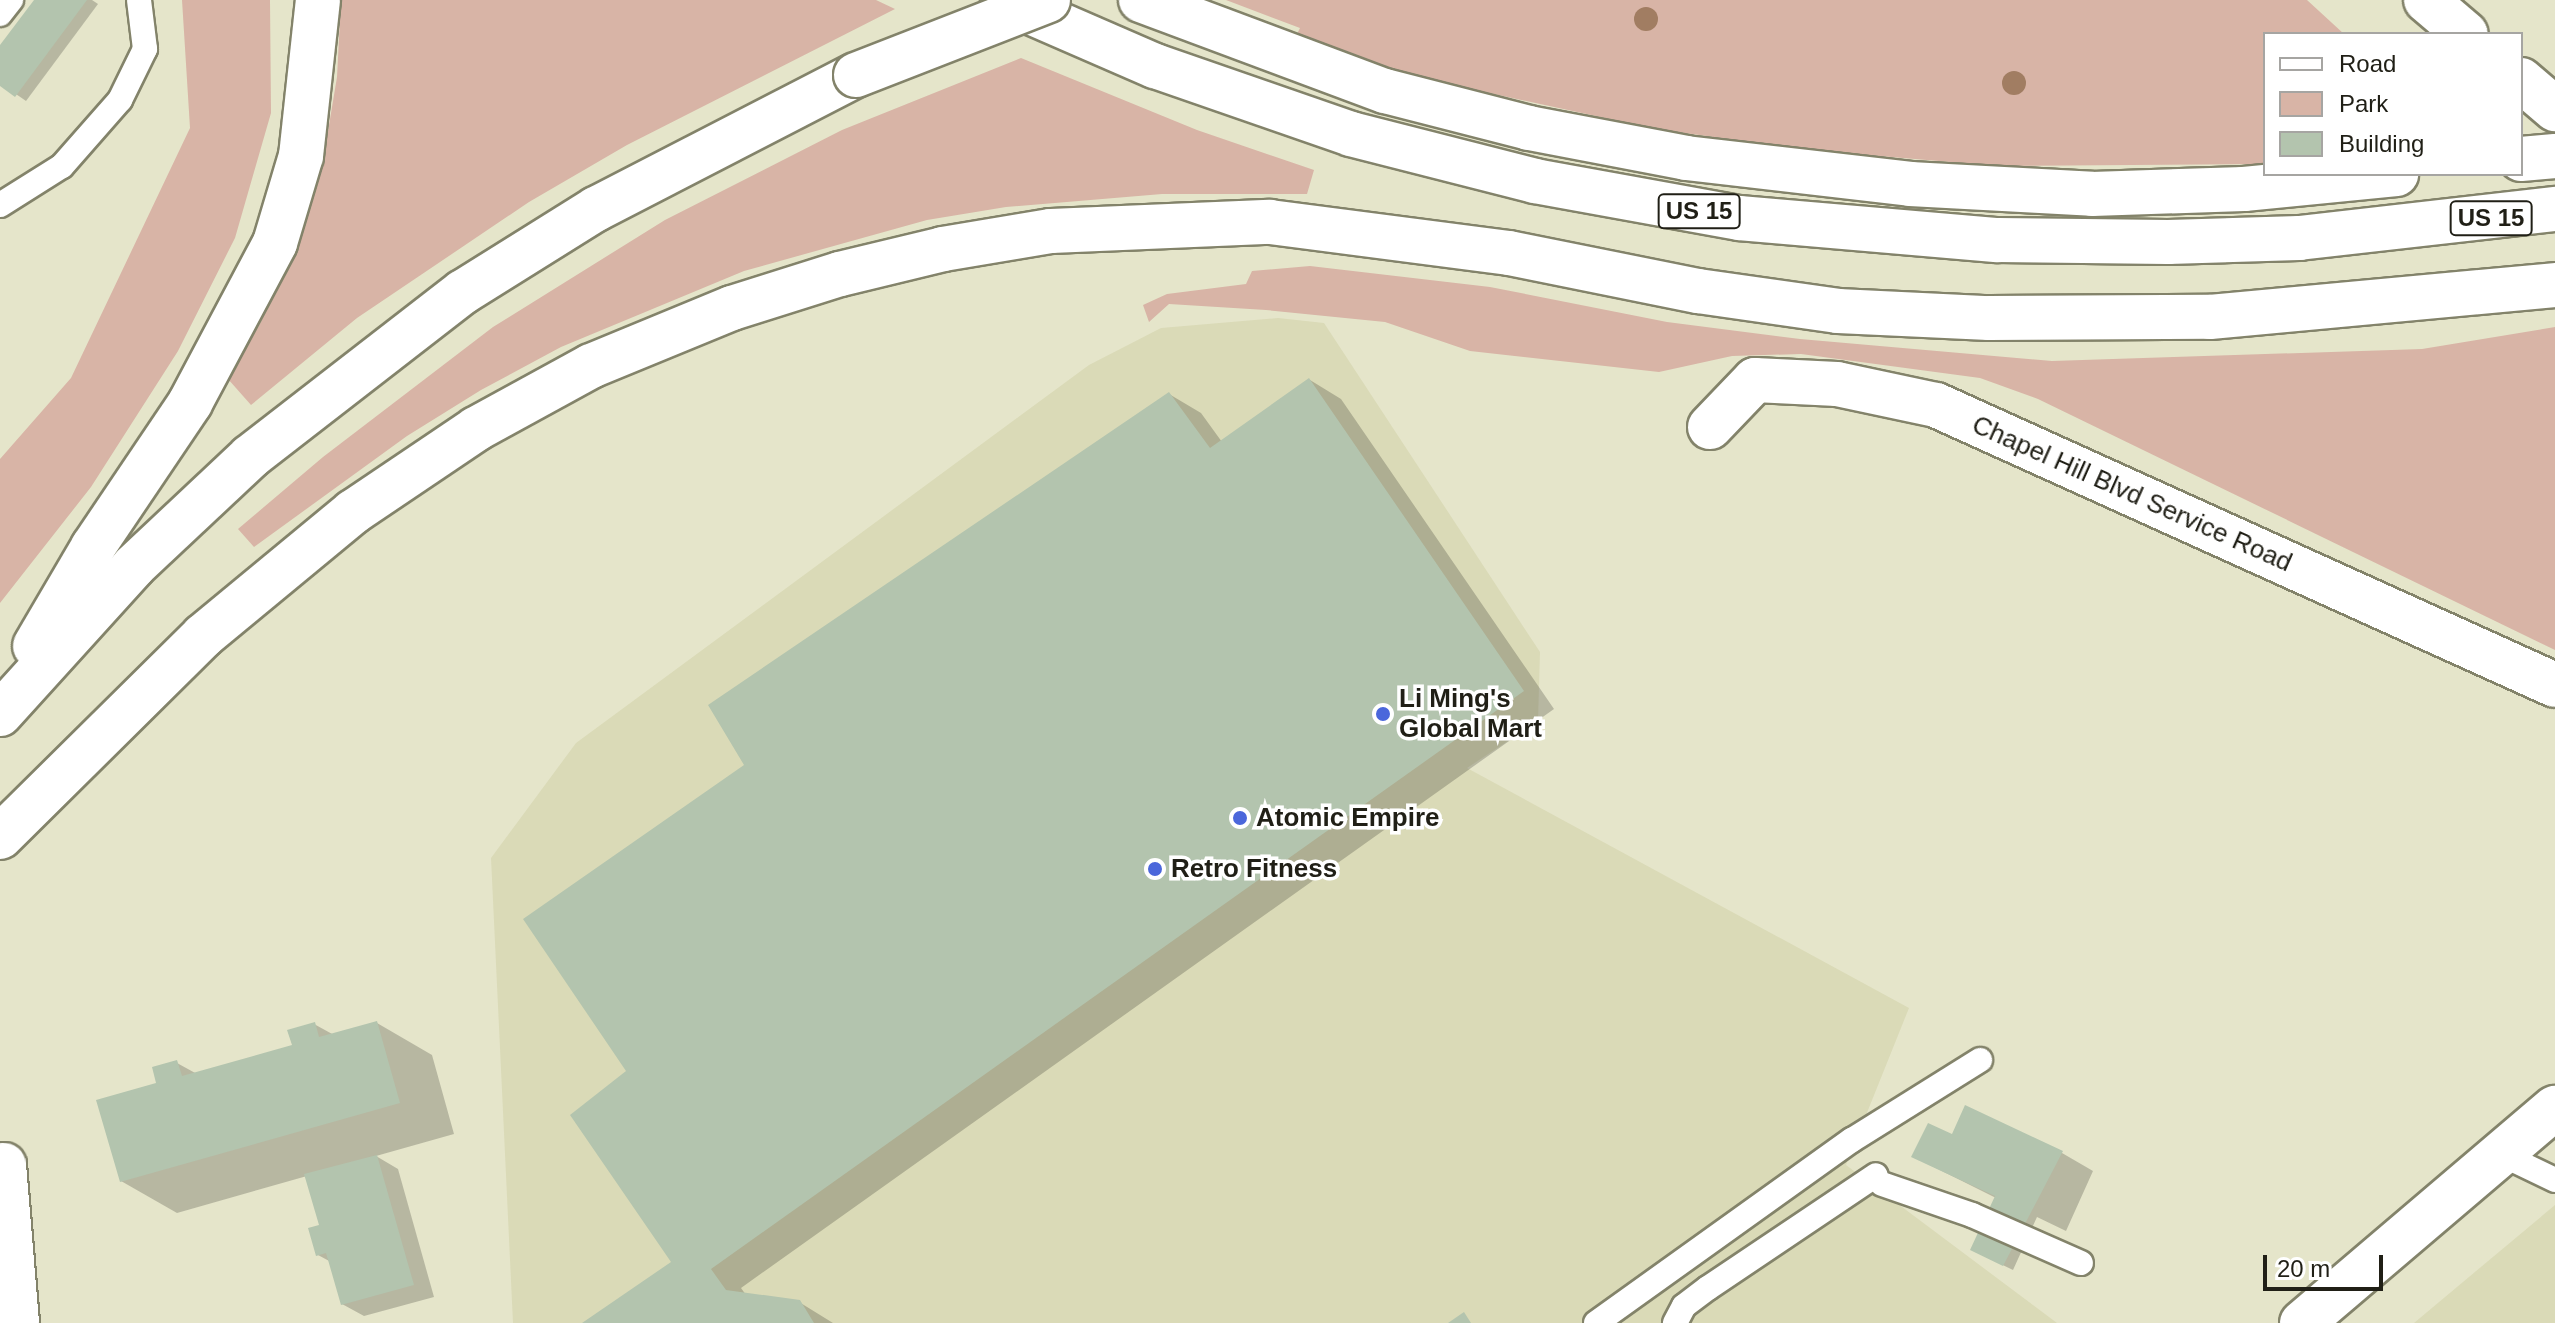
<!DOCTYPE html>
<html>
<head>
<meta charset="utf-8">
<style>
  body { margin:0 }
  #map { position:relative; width:2555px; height:1323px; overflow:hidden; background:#e5e5ca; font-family:Arial,sans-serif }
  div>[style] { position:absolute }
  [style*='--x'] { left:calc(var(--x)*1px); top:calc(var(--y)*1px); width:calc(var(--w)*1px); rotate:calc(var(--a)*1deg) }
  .built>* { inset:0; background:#dadab7 }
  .green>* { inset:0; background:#d8b4a6 }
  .shadow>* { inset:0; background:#0003 }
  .building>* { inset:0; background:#b3c4ae }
  .roads { filter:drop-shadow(2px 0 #83836a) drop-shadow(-2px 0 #83836a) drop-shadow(0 2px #83836a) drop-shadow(0 -2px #83836a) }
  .service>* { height:24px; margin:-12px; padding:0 12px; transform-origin:12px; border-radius:12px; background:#fff }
  .minor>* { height:44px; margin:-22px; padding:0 22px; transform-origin:22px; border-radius:22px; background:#fff }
  .tertiary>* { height:44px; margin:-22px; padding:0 22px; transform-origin:22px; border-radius:22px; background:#fff }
  .primary>* { height:44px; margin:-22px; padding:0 22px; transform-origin:22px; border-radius:22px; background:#fff }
  .motorway>* { height:44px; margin:-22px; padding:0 22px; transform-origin:22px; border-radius:22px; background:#fff }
  .bridges { filter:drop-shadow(2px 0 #83836a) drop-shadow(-2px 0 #83836a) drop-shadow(0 2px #83836a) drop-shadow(0 -2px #83836a) }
  .motorway-bridge>* { height:44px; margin:-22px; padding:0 22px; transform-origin:22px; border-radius:22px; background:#fff }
  .trees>* { width:24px; height:24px; margin:-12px; border-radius:50%; background:#a17d62 }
  .dots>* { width:22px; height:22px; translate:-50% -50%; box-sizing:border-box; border:4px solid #fff; border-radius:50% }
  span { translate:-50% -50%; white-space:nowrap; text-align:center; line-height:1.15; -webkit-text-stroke:7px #fff; paint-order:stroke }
  .shield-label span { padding:2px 6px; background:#fff; border:2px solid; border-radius:6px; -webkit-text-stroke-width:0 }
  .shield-label { font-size:24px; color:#201f16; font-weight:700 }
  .street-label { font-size:26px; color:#201f16 }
  .poi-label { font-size:26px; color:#201f16; font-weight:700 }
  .left { translate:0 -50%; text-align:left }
  .legend { position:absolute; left:2263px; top:32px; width:260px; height:144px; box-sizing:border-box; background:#fff; border:2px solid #a6a5a2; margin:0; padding:10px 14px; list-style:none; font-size:24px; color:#201f16 }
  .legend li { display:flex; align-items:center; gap:16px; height:40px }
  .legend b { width:40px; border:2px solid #a6a5a2 }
  .scale { position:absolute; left:2263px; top:1255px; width:120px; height:36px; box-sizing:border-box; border:4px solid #201f16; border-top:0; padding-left:10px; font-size:24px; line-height:28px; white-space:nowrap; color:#201f16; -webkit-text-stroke:6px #fff; paint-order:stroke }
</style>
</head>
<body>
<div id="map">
  <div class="built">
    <i style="clip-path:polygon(1278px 318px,1324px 323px,1540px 652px,1538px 721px,1467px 768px,1909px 1008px,1846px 1165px,2057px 1323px,513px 1323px,491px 858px,576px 743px,1089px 365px,1161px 328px)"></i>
    <i style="clip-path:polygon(2555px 1205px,2555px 1323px,2414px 1323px)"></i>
  </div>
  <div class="green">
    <i style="clip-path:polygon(182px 0,270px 0,271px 113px,235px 238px,178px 351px,91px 487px,0 603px,0 459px,71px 378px,190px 128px)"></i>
    <i style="clip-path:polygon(341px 0,876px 0,895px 9px,627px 145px,529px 202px,357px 318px,251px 405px,228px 379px,262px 320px,301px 231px,324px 155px,337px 77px)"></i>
    <i style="clip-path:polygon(1226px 0,2307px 0,2344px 34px,2265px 34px,2265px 164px,1998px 166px,1808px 150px,1656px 129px,1443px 83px,1344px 54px,1295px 38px,1300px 28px)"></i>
    <i style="clip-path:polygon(1021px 58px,1197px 130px,1314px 170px,1307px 194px,1162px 194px,1006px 207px,927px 220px,744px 271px,561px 347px,481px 390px,407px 436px,254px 547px,238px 529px,323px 457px,493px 327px,665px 220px,842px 130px)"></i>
    <i style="clip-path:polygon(1310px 266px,1490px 287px,1667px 322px,1800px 339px,2052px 361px,2422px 349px,2555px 327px,2555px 650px,2038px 399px,1980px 378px,1801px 354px,1732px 356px,1659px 372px,1470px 351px,1385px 322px,1266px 310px,1169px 304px,1149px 322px,1143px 305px,1167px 294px,1246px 284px,1252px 271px)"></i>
  </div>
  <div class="shadow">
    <i style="clip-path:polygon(36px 0,92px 0,98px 4px,26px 101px,0 83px,0 49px)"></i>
    <i style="clip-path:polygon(1310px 380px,1341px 399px,1554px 709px,741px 1288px,746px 1295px,799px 1302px,833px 1323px,585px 1323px,674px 1263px,629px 1072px,747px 766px,1169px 394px,1201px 413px,1222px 442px)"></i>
    <i style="clip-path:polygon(377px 1023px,432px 1055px,454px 1134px,376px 1156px,398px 1169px,434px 1297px,364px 1316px,342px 1304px,331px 1262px,318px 1255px,321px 1226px,307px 1176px,177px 1213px,121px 1181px,159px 1085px,177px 1063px,197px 1074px,295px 1046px,314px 1024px,334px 1035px)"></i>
    <i style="clip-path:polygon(1953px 1136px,2062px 1153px,2093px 1171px,2066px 1231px,2037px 1217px,2013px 1270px,1982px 1255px,1996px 1198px,1914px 1157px)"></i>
  </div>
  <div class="building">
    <i style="clip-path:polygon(34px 0,87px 0,15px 97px,0 86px,0 45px)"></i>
    <i style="clip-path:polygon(1309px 378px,1524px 691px,711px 1269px,726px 1290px,800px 1300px,814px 1323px,582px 1323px,671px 1262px,570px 1115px,626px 1071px,523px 919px,744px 765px,708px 705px,1169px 392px,1210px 448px)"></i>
    <i style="clip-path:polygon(377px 1021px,400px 1103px,120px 1182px,96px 1100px,156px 1083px,152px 1067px,177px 1060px,182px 1076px,292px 1045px,287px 1030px,315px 1022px,319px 1037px)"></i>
    <i style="clip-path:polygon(1965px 1105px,2063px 1151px,2003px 1266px,1970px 1250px,1995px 1196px,1911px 1157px,1928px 1123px,1952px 1134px)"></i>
    <i style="clip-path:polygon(377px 1155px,414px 1285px,341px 1305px,326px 1253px,316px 1256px,308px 1228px,319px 1225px,304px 1174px)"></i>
    <i style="clip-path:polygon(1464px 1312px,1471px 1323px,1448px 1323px)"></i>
  </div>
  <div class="roads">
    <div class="service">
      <i style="--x:0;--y:14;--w:18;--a:-52"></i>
      <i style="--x:0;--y:205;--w:73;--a:-32.2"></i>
      <i style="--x:62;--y:166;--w:88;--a:-48.7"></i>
      <i style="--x:120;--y:100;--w:57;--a:-63.9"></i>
      <i style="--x:145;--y:49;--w:49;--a:-97"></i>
      <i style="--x:2501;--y:1154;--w:60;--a:25.7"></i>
      <i style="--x:1882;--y:1184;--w:95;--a:19"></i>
      <i style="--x:1972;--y:1215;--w:119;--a:23.8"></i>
      <i style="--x:1596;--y:1323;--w:315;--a:-35.6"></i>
      <i style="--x:1852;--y:1140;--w:151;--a:-32"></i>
      <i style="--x:1675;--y:1323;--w:19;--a:-62"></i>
      <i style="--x:1684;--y:1306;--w:30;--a:-37"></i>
      <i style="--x:1708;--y:1288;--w:202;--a:-33.9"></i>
    </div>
    <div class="minor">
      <i style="--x:1710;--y:427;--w:65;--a:-46.2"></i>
      <i style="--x:1755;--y:380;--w:82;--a:2.8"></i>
      <i style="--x:1837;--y:384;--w:101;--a:12"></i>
      <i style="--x:1936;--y:405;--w:679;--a:24.34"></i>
      <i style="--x:4;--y:1165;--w:159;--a:85.3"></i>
    </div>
    <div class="tertiary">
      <i style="--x:2302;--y:1323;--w:332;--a:-40.4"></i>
    </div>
    <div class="primary">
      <i style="--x:2426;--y:0;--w:52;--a:40.4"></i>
      <i style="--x:2521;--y:80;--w:45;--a:40.5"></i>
    </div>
    <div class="motorway">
      <i style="--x:1003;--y:0;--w:166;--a:23.5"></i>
      <i style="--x:1155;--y:66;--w:207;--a:19.1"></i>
      <i style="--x:1351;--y:134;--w:190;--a:14.3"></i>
      <i style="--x:1535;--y:181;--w:207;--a:10.3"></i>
      <i style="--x:1739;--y:218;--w:260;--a:4.9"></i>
      <i style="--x:1998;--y:240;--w:170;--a:0.7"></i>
      <i style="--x:2168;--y:242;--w:131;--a:-1.7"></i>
      <i style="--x:2299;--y:238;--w:258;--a:-6.5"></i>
      <i style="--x:1141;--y:0;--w:260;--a:20.5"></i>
      <i style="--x:1385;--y:91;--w:149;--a:14.4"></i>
      <i style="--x:1529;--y:128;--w:160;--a:10.8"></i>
      <i style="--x:1686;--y:158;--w:226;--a:6.6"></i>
      <i style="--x:1910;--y:184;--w:182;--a:3.1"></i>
      <i style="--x:2092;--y:194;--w:152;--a:-1.9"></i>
      <i style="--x:2244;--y:189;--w:153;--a:-5.6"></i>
      <i style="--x:2521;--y:159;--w:34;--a:-5"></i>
      <i style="--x:35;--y:646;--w:115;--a:-59.6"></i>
      <i style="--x:93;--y:547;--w:174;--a:-56"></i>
      <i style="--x:190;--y:403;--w:181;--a:-62"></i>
      <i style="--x:275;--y:243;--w:91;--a:-73.4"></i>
      <i style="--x:301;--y:156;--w:157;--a:-83.8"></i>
      <i style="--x:0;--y:714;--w:200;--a:-47.8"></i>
      <i style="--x:134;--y:566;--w:159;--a:-43.2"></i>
      <i style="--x:250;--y:457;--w:269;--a:-37.8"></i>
      <i style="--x:463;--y:292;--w:157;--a:-32"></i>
      <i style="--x:596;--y:209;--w:292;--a:-27.3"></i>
      <i style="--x:0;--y:837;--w:286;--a:-44.7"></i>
      <i style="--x:203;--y:636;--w:195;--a:-39.6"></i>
      <i style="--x:353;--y:512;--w:148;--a:-34"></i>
      <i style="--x:476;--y:429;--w:131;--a:-28.7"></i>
      <i style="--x:591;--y:366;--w:152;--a:-22.4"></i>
      <i style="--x:732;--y:308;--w:113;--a:-17.5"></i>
      <i style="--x:840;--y:274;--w:106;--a:-13.6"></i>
      <i style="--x:943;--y:249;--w:109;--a:-9.5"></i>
      <i style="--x:1051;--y:231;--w:219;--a:-2.4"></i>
      <i style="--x:1270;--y:222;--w:241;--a:7.4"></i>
      <i style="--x:1509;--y:253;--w:193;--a:11.4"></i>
      <i style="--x:1698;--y:291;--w:141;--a:8.1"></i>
      <i style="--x:1838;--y:311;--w:151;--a:2.7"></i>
      <i style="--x:1989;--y:318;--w:221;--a:-0.3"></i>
      <i style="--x:2210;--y:317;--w:346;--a:-5.3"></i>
    </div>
  </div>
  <div class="bridges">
    <div class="motorway-bridge">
      <i style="--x:856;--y:75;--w:206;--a:-21.3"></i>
    </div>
  </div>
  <div class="trees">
    <i style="left:1646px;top:19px"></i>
    <i style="left:2014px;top:83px"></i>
  </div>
  <div class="dots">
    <i style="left:1383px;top:714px;background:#4b67db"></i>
    <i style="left:1240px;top:818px;background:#4b67db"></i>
    <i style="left:1155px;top:869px;background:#4b67db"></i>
  </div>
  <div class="shield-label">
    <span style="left:1699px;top:211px">US 15</span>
    <span style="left:2491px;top:218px">US 15</span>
  </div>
  <div class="street-label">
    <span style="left:2132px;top:494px;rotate:24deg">Chapel Hill Blvd Service Road</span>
  </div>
  <div class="poi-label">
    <span class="left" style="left:1399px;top:714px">Li Ming's<br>Global Mart</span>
    <span class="left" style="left:1256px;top:818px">Atomic Empire</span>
    <span class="left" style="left:1171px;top:869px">Retro Fitness</span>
  </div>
  <ul class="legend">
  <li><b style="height:10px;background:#fff"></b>Road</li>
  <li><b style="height:22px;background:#d8b4a6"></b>Park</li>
  <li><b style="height:22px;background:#b3c4ae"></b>Building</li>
  </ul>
  <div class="scale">20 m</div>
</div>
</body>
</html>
